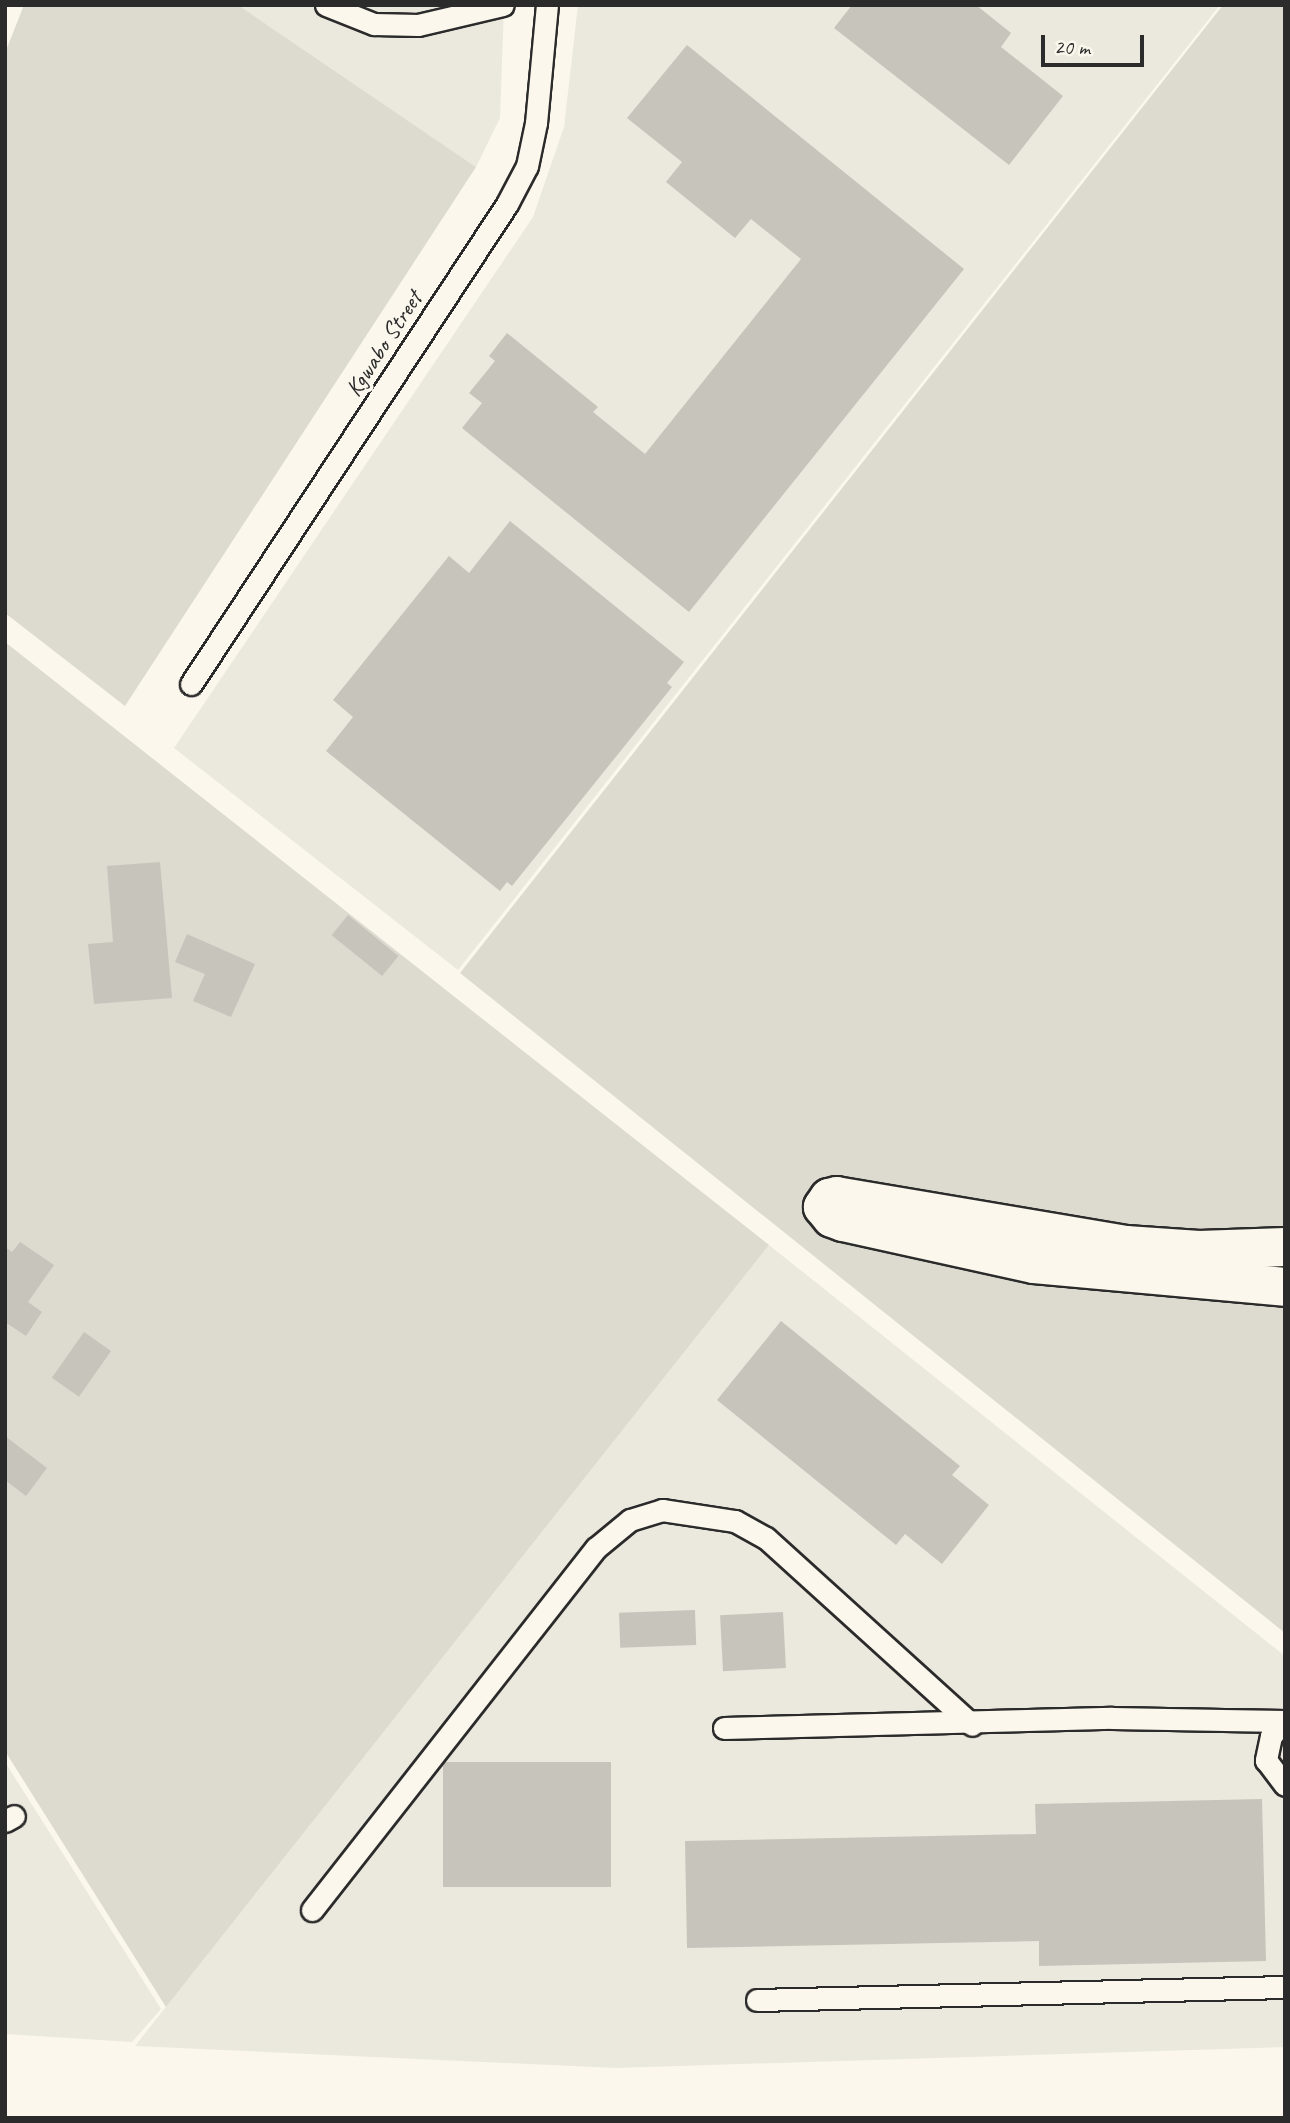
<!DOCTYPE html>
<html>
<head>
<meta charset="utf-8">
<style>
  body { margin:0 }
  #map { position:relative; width:1290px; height:2123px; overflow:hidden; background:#fbf7ec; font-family:Caveat,sans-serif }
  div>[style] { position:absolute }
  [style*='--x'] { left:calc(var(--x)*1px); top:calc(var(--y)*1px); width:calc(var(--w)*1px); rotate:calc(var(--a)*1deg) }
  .built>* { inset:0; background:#ebe8de }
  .green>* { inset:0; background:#dddad0 }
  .building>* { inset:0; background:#c7c4bc; transform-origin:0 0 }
  .roads { filter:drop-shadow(2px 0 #2b2b2b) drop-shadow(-2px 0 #2b2b2b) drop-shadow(0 2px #2b2b2b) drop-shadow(0 -2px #2b2b2b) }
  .lane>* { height:21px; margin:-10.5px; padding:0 10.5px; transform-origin:10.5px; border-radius:10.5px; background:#fbf7ec }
  .street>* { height:38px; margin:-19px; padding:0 19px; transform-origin:19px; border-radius:19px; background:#fbf7ec }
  span { translate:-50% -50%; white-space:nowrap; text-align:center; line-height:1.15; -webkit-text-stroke:7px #fbf7ec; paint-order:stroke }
  .street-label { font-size:24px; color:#2b2b2b }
  .frame { position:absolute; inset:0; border:7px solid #2b2b2b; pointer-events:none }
  .scale { position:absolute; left:1041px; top:35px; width:103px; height:32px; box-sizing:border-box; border:4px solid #2b2b2b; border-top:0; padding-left:9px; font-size:21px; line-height:24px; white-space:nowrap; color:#2b2b2b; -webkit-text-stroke:5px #fbf7ec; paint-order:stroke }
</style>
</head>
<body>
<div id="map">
  <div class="built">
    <i style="clip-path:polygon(238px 5px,504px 5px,500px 118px,476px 167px)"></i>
    <i style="clip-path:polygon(578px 5px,1220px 5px,458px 970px,174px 748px,533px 217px,564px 127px)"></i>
    <i style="clip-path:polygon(769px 1245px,1285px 1656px,1285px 2047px,616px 2068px,135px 2046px)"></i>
    <i style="clip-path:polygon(5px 1762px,161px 2009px,132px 2042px,5px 2034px)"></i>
  </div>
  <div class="green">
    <i style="clip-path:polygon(24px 5px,238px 5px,476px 167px,125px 706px,5px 613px,5px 53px)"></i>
    <i style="clip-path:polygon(1223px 5px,1285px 5px,1285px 1633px,460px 973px)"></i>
    <i style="clip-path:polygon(5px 642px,769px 1245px,166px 2007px,5px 1751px)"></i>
  </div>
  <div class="building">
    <i style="clip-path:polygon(852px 5px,976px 5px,1011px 33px,1001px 47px,1063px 96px,1009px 165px,834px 28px)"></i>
    <i style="clip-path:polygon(687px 45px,964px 269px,689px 612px,462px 428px,482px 403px,469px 393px,495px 361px,489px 356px,507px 333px,598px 407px,593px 412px,645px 454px,801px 259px,751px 219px,735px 238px,666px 182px,682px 162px,627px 118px)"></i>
    <i style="clip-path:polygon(510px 521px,684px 662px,667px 683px,672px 687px,512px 886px,507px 882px,500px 891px,326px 751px,353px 717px,333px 700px,449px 556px,469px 573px)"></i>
    <i style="clip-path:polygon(160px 862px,172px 998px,94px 1004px,88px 944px,113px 942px,107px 866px)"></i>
    <i style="left:348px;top:915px;width:65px;height:26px;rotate:39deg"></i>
    <i style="clip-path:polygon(187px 934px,255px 964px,231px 1017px,193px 1001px,205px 974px,175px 962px)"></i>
    <i style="clip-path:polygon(20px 1242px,54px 1265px,28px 1302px,42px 1312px,26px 1336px,5px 1322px,5px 1247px,12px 1252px)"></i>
    <i style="clip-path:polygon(781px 1321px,960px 1466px,952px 1475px,989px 1505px,942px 1564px,905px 1534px,896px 1545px,717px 1400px)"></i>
    <i style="left:84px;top:1332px;width:33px;height:56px;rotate:35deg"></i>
    <i style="clip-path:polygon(5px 1436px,47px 1468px,26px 1496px,5px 1480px)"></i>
    <i style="left:695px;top:1610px;width:35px;height:76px;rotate:88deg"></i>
    <i style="left:783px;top:1612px;width:56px;height:63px;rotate:87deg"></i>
    <i style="left:611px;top:1762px;width:125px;height:168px;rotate:90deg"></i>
    <i style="clip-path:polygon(1262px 1799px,1266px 1961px,1039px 1966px,1039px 1941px,687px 1948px,685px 1841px,1036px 1834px,1035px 1804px)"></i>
  </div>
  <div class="roads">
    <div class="lane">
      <i style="--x:326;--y:5;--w:52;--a:21.6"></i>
      <i style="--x:374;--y:24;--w:44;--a:1.3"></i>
      <i style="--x:418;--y:25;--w:87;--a:-13.2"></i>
      <i style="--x:191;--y:684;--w:575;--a:-56.64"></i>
      <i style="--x:507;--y:204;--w:43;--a:-62.2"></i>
      <i style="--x:527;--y:166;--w:44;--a:-78.2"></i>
      <i style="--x:536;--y:123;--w:119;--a:-84.7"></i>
      <i style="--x:1284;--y:1721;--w:20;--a:131"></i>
      <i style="--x:1271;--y:1736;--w:25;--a:102"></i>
      <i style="--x:1266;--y:1760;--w:31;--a:53"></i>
      <i style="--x:724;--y:1728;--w:388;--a:-1.5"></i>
      <i style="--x:1112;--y:1718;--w:173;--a:1"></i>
      <i style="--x:5;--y:1821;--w:10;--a:-29"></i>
      <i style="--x:312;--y:1910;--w:460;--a:-51.9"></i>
      <i style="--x:596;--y:1548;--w:44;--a:-39.5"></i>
      <i style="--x:630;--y:1520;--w:34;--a:-17"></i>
      <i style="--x:662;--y:1510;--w:74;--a:8.6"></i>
      <i style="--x:735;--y:1521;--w:35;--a:29"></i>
      <i style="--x:766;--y:1538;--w:278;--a:42.2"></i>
      <i style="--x:757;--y:2000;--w:528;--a:-1.41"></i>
    </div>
    <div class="street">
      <i style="--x:1285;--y:1247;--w:86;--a:178"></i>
      <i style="--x:1199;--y:1250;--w:73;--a:-176.1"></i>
      <i style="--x:1126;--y:1245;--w:293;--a:-170.4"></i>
      <i style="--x:837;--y:1196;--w:8;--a:166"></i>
      <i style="--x:829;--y:1198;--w:11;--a:124"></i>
      <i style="--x:823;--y:1207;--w:14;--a:51"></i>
      <i style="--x:832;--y:1218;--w:12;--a:20"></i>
      <i style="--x:843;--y:1222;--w:196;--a:12.4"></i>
      <i style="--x:1034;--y:1264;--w:252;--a:5.2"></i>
    </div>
  </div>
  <div class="street-label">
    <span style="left:384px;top:344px;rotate:-57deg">Kgwabo Street</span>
  </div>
  <div class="frame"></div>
  <div class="scale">20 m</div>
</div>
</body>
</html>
